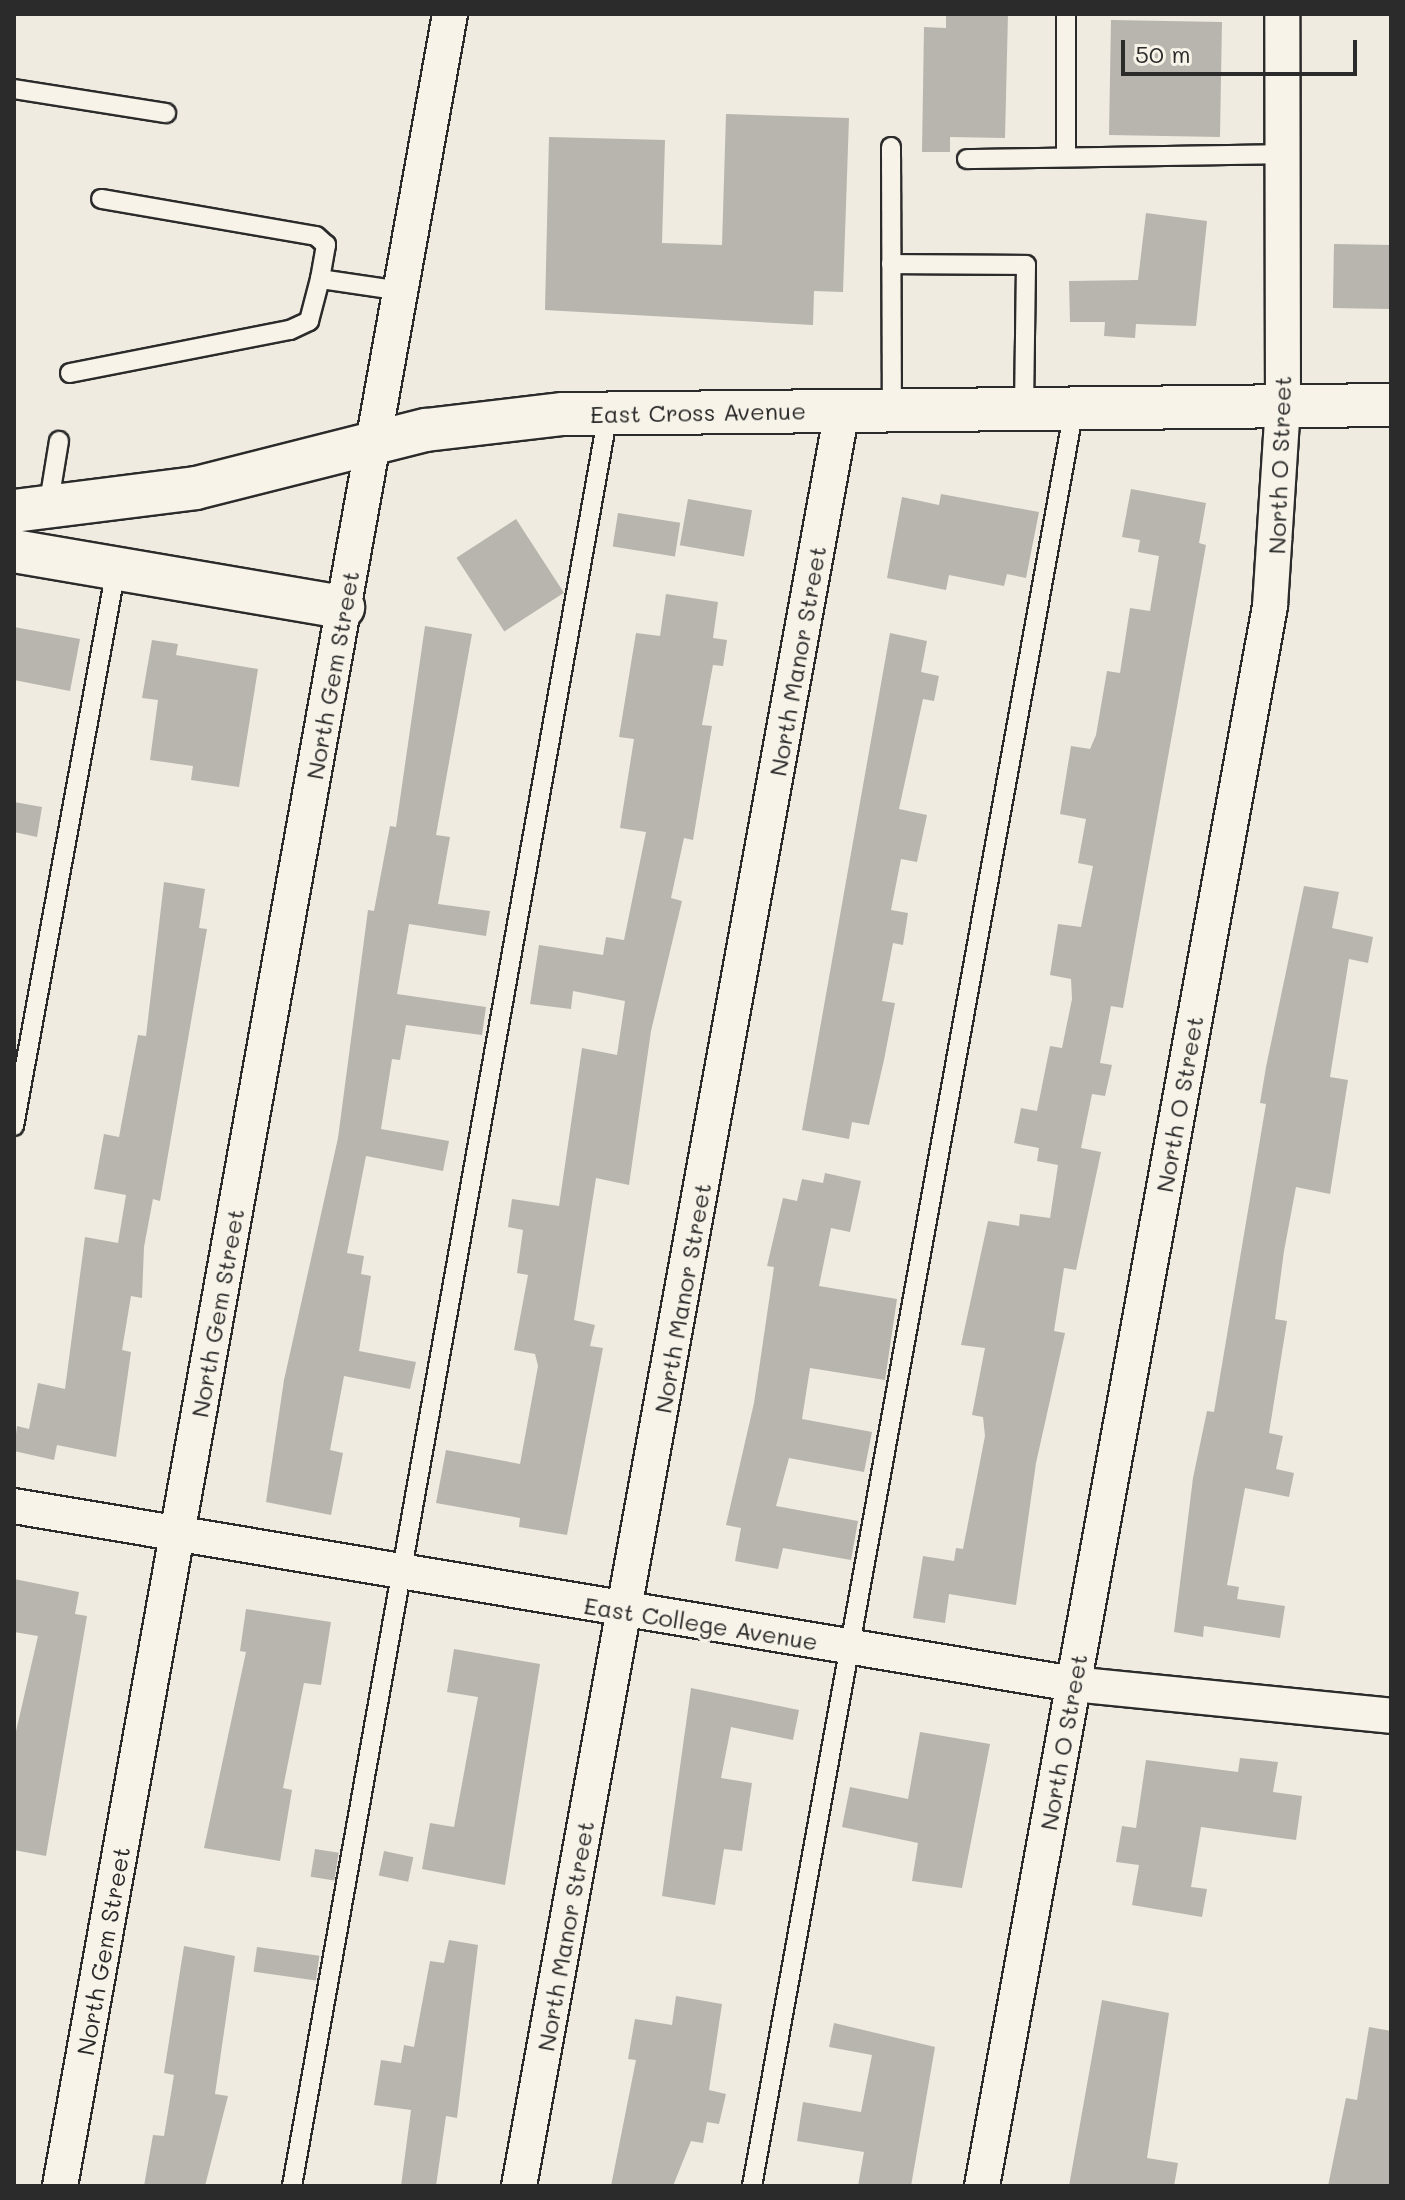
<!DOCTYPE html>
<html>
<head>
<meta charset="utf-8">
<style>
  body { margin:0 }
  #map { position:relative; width:1405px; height:2200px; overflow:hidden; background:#efebe0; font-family:Mali,sans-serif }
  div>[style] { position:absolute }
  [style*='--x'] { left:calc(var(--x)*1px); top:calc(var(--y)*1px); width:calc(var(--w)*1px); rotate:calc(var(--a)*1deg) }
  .building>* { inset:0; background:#b8b5ae; transform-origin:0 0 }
  .roads { filter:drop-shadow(2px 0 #2b2b2b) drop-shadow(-2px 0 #2b2b2b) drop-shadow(0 2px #2b2b2b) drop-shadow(0 -2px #2b2b2b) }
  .service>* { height:18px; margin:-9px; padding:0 9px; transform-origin:9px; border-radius:9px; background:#f7f3e8 }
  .minor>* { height:34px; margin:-17px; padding:0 17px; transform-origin:17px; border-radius:17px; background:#f7f3e8 }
  .tertiary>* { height:42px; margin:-21px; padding:0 21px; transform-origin:21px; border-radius:21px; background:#f7f3e8 }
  span { translate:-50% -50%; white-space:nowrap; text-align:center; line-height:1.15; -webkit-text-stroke:7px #f7f3e8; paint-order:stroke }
  .street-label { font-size:24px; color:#2b2b2b }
  .frame { position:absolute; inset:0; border:16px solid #2b2b2b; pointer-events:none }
  .scale { position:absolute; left:1121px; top:40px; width:236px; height:36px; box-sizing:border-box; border:4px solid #2b2b2b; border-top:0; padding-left:10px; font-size:24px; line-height:28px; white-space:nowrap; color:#2b2b2b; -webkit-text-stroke:6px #f7f3e8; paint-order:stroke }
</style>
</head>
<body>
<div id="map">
  <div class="building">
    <i style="clip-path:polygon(946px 14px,1008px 14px,1005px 138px,950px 137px,950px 152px,922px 152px,924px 27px,946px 28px)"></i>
    <i style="left:1111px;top:20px;width:111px;height:115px;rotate:1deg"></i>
    <i style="clip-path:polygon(726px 114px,849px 118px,843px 292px,814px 291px,813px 325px,545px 310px,549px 137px,665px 140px,662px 243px,722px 245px)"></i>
    <i style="clip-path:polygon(1146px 213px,1207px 221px,1196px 326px,1136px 324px,1135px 338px,1104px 336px,1105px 322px,1070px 322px,1069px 281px,1138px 280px)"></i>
    <i style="left:1334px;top:244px;width:57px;height:64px;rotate:1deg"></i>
    <i style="clip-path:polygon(1131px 489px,1206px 503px,1199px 543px,1206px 545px,1123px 1008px,1111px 1006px,1100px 1063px,1112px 1065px,1105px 1096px,1092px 1094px,1081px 1148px,1101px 1152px,1076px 1270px,1064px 1268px,1054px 1331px,1065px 1333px,1036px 1463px,1016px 1605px,949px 1594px,945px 1623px,913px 1618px,923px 1556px,954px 1561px,956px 1548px,963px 1549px,985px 1436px,983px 1417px,972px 1415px,985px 1348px,961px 1345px,988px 1221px,1019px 1226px,1020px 1214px,1050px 1218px,1058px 1165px,1037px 1161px,1039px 1148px,1014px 1143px,1021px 1108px,1037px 1111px,1050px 1046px,1062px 1048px,1072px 999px,1071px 979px,1050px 975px,1058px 924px,1081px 927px,1093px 866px,1078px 863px,1086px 819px,1060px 814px,1071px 746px,1090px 749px,1096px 735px,1107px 671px,1120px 673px,1130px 608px,1150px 611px,1159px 556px,1138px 552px,1140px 540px,1122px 537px)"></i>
    <i style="clip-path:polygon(941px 494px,1039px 512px,1026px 578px,1007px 574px,1004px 586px,949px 575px,946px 590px,887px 578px,902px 497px,939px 505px)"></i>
    <i style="left:688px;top:499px;width:65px;height:47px;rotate:10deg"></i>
    <i style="left:618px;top:513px;width:63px;height:34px;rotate:9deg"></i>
    <i style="left:516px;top:519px;width:88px;height:71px;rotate:57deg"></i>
    <i style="clip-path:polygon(666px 594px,718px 602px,713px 638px,727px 640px,723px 666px,713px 665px,702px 725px,712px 726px,693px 840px,684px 838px,671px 898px,682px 901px,651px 1031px,629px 1185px,596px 1178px,574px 1320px,595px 1325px,590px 1346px,603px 1348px,567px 1535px,519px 1527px,520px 1518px,436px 1503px,446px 1450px,520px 1464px,538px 1366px,535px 1354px,514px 1350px,528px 1275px,517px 1273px,523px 1230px,508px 1227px,512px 1199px,559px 1206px,582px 1048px,617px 1055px,625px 1001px,573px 991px,571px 1009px,530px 1004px,539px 945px,603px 955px,606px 937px,624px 940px,646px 832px,620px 828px,634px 739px,619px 737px,636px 633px,660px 636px)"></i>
    <i style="clip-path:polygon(425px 626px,472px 634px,436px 835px,450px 837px,438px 904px,490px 911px,486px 936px,409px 924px,397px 994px,486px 1007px,482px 1035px,406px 1025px,400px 1060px,392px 1059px,381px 1129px,449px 1141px,443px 1171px,366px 1156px,347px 1253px,364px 1256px,361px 1274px,371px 1276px,359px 1351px,416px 1362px,410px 1389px,344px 1376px,330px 1450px,343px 1453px,331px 1515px,266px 1502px,284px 1380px,338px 1138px,368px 910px,374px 911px,390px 826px,396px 827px)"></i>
    <i style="clip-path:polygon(14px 627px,80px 639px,70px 691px,14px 680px)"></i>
    <i style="clip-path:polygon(890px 633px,927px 641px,921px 672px,939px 676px,934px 701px,923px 699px,899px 809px,927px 815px,917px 862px,901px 859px,891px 910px,908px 913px,903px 945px,893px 943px,882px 1001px,895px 1003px,884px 1060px,869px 1125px,852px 1122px,849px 1139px,802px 1130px)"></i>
    <i style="clip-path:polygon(152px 640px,178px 644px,176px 655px,258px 669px,239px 787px,191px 780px,193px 766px,150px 760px,158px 700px,142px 698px)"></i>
    <i style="clip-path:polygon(14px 802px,42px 807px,37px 837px,14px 832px)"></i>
    <i style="clip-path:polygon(164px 882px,205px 889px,199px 928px,207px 929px,160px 1201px,153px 1199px,144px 1247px,142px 1298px,131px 1296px,122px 1350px,131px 1352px,116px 1457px,57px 1445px,54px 1460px,14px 1451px,17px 1426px,29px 1429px,38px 1383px,65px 1389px,85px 1237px,118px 1243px,126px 1195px,94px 1189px,104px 1134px,119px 1137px,138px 1035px,146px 1036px)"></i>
    <i style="clip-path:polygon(1304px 886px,1339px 892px,1332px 928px,1373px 937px,1368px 963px,1349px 959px,1330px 1077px,1348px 1080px,1330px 1194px,1296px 1187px,1284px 1251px,1275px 1319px,1287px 1321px,1269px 1433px,1283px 1436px,1276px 1469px,1294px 1473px,1289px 1497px,1245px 1488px,1227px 1585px,1239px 1587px,1237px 1599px,1285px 1606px,1280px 1638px,1204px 1626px,1203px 1637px,1174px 1632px,1193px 1478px,1207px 1411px,1214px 1412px,1266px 1104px,1260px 1103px,1266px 1067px)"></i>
    <i style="clip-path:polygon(825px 1173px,861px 1181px,850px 1232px,831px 1228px,819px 1286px,897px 1299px,885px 1380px,810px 1368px,802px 1419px,872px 1432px,864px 1472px,789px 1458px,776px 1506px,858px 1521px,851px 1560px,783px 1548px,778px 1569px,735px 1561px,741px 1528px,726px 1525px,754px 1403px,774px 1267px,767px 1266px,783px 1198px,797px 1201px,802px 1179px,823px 1183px)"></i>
    <i style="clip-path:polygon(14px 1579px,79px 1592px,75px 1614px,87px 1616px,46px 1856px,14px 1850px,14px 1740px,38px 1636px,14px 1632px)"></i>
    <i style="clip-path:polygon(246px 1609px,331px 1622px,321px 1685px,304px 1683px,283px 1788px,292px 1790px,280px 1861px,204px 1848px,246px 1652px,240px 1651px)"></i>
    <i style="clip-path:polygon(454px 1649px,540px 1664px,505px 1885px,422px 1869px,430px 1823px,454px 1827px,478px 1697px,447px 1692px)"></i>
    <i style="clip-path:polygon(691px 1688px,799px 1710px,793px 1740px,731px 1727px,721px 1778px,752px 1783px,742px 1851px,724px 1849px,715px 1905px,662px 1896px)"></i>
    <i style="clip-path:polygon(920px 1732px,990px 1744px,962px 1888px,912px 1881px,918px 1843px,842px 1827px,850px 1787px,908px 1799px)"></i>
    <i style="clip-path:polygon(1240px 1758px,1278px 1762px,1273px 1792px,1302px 1796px,1296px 1840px,1201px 1827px,1191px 1887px,1207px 1889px,1202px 1917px,1132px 1905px,1139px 1865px,1116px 1862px,1122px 1826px,1136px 1828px,1146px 1760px,1238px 1772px)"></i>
    <i style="left:315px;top:1849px;width:24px;height:28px;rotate:9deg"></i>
    <i style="left:384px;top:1851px;width:30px;height:25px;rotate:12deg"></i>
    <i style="clip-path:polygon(449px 1940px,478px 1945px,457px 2118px,446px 2116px,436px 2186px,401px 2186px,411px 2110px,374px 2105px,381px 2060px,401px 2063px,404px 2045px,414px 2047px,430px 1961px,444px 1963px)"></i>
    <i style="clip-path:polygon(184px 1946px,235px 1956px,215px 2094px,228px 2096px,205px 2186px,144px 2186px,153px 2135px,164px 2136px,174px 2075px,164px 2073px)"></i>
    <i style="left:257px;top:1947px;width:63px;height:25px;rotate:8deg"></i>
    <i style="clip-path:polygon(676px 1996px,722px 2004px,709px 2090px,726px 2094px,719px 2124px,707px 2122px,703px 2143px,691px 2141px,673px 2186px,611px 2186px,636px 2060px,628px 2059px,635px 2019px,672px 2025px)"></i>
    <i style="clip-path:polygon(1102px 2000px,1169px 2013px,1147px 2158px,1178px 2163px,1174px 2186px,1069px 2186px)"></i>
    <i style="clip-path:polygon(834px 2023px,935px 2047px,911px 2186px,858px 2186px,864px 2152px,797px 2141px,803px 2102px,861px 2112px,872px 2055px,829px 2047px)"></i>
    <i style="clip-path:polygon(1369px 2027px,1391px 2031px,1391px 2186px,1328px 2186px,1346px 2098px,1357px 2100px)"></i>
  </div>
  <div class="roads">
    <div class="service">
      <i style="--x:1066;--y:14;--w:143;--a:90"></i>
      <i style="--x:14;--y:89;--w:154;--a:9"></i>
      <i style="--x:891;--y:147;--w:263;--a:89.8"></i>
      <i style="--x:967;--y:159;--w:317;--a:-0.9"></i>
      <i style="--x:891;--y:264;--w:135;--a:0.4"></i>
      <i style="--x:1026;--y:265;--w:143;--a:90.8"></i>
      <i style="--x:320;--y:279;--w:83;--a:8.3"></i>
      <i style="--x:70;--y:373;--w:224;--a:-11.1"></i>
      <i style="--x:290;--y:330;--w:21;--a:-25"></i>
      <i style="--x:309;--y:321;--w:43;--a:-75.3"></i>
      <i style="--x:320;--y:279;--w:35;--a:-80"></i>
      <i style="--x:326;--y:245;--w:13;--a:-138"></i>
      <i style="--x:316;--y:236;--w:218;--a:-170.2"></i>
      <i style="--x:48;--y:508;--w:68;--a:-80.7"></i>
      <i style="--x:14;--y:1126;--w:566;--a:-79.62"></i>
      <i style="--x:292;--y:2186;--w:1801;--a:-79.89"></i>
      <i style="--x:752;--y:2186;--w:1807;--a:-79.73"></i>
    </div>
    <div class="minor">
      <i style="--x:14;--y:1506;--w:1074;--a:9.54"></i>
      <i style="--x:1073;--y:1684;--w:320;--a:5.7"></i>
      <i style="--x:60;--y:2186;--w:2207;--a:-79.82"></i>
      <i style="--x:519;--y:2186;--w:1805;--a:-79.69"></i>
      <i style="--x:982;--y:2186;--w:1606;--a:-79.67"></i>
      <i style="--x:1270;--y:606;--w:200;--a:-86.3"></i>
      <i style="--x:1283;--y:406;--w:392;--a:-90.1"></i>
    </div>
    <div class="tertiary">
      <i style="--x:14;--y:511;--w:183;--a:-7.2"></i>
      <i style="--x:196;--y:488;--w:237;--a:-14.2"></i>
      <i style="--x:426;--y:430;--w:138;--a:-6.7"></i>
      <i style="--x:563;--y:414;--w:828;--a:-0.62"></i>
      <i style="--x:14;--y:551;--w:334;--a:9.7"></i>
    </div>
  </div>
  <div class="street-label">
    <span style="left:698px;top:412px;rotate:-1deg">East Cross Avenue</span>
    <span style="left:1279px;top:465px;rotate:-88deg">North O Street</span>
    <span style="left:797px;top:661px;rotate:-80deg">North Manor Street</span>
    <span style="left:332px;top:675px;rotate:-80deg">North Gem Street</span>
    <span style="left:1179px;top:1104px;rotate:-80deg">North O Street</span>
    <span style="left:682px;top:1298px;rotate:-80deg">North Manor Street</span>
    <span style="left:217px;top:1313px;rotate:-80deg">North Gem Street</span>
    <span style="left:701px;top:1623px;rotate:9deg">East College Avenue</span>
    <span style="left:1063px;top:1742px;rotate:-80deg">North O Street</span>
    <span style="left:565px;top:1936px;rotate:-80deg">North Manor Street</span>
    <span style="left:103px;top:1951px;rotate:-80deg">North Gem Street</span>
  </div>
  <div class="frame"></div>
  <div class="scale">50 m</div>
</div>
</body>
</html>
